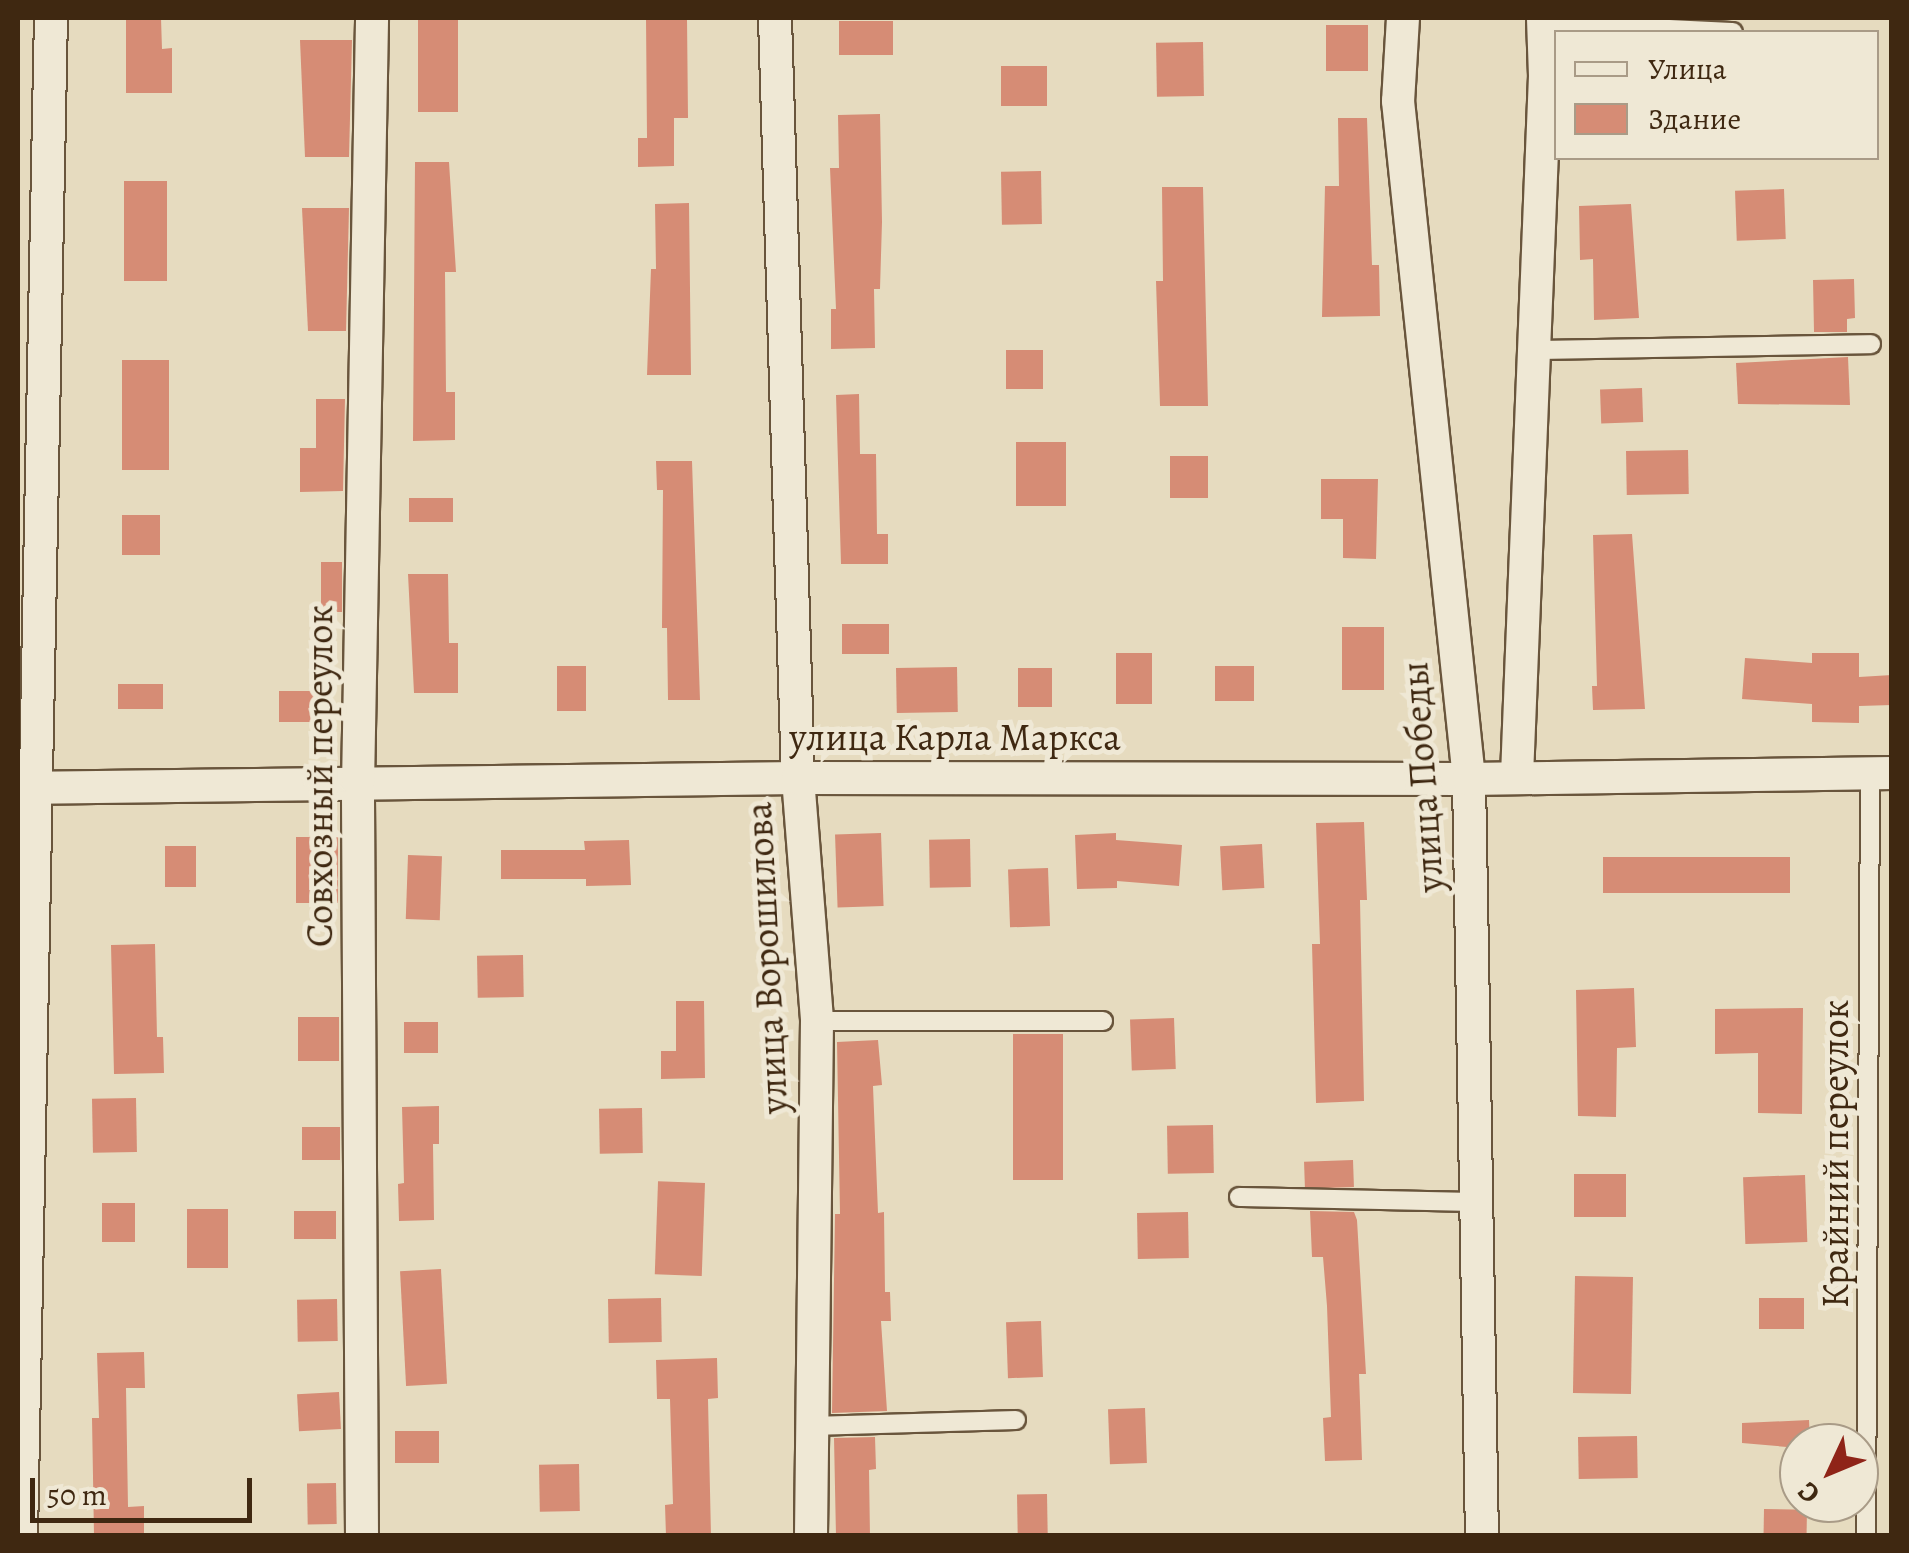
<!DOCTYPE html>
<html>
<head>
<meta charset="utf-8">
<style>
  body { margin:0 }
  #map { position:relative; width:1909px; height:1553px; overflow:hidden; background:#e6dbbf; font-family:Alegreya,serif }
  div>[style] { position:absolute }
  [style*='--x'] { left:calc(var(--x)*1px); top:calc(var(--y)*1px); width:calc(var(--w)*1px); rotate:calc(var(--a)*1deg) }
  .building>* { inset:0; background:#d68c75; transform-origin:0 0 }
  .roads { filter:drop-shadow(2px 0 #69553c) drop-shadow(-2px 0 #69553c) drop-shadow(0 2px #69553c) drop-shadow(0 -2px #69553c) }
  .lane>* { height:18px; margin:-9px; padding:0 9px; transform-origin:9px; border-radius:9px; background:#efe8d5 }
  .street>* { height:32px; margin:-16px; padding:0 16px; transform-origin:16px; border-radius:16px; background:#efe8d5 }
  span { translate:-50% -50%; white-space:nowrap; text-align:center; line-height:1.15; -webkit-text-stroke:10px #efe8d5; paint-order:stroke }
  .street-label { font-size:38px; color:#3f2811 }
  .frame { position:absolute; inset:0; border:20px solid #3f2811; pointer-events:none }
  .legend { position:absolute; left:1554px; top:30px; width:325px; height:130px; box-sizing:border-box; background:#efe8d5; border:2px solid #a99b87; margin:0; padding:12px 18px; list-style:none; font-size:30px; color:#3f2811 }
  .legend li { display:flex; align-items:center; gap:20px; height:50px }
  .legend b { width:50px; border:2px solid #a99b87 }
  .north { position:absolute; left:1779px; top:1423px; width:100px; height:100px; box-sizing:border-box; background:#efe8d5; border:2px solid #a99b87; border-radius:50%; rotate:226deg; font-size:28px; font-weight:700; line-height:40px; text-align:center; color:#3f2811 }
  .north::after { content:''; display:block; margin:auto; width:35px; height:45px; background:#8f2418; clip-path:polygon(50% 0,100% 100%,50% 72%,0 100%) }
  .scale { position:absolute; left:30px; top:1478px; width:222px; height:45px; box-sizing:border-box; border:5px solid #3f2811; border-top:0; padding-left:12px; font-size:30px; line-height:35px; white-space:nowrap; color:#3f2811; -webkit-text-stroke:8px #efe8d5; paint-order:stroke }
</style>
</head>
<body>
<div id="map">
  <div class="building">
    <i style="clip-path:polygon(126px 18px,161px 18px,162px 49px,172px 48px,172px 93px,126px 93px)"></i>
    <i style="left:418px;top:18px;width:40px;height:94px"></i>
    <i style="clip-path:polygon(646px 18px,687px 18px,688px 118px,674px 118px,674px 166px,638px 167px,638px 138px,647px 138px)"></i>
    <i style="left:893px;top:21px;width:34px;height:54px;rotate:90deg"></i>
    <i style="left:1326px;top:25px;width:42px;height:46px"></i>
    <i style="clip-path:polygon(300px 40px,352px 40px,349px 157px,305px 157px)"></i>
    <i style="left:1203px;top:42px;width:54px;height:47px;rotate:89deg"></i>
    <i style="left:1001px;top:66px;width:46px;height:40px"></i>
    <i style="clip-path:polygon(880px 114px,882px 222px,880px 289px,874px 289px,875px 348px,831px 349px,831px 309px,836px 309px,830px 168px,839px 168px,838px 115px)"></i>
    <i style="clip-path:polygon(1338px 118px,1367px 118px,1372px 265px,1379px 265px,1380px 316px,1322px 317px,1325px 186px,1339px 186px)"></i>
    <i style="clip-path:polygon(415px 162px,449px 162px,456px 272px,445px 272px,446px 392px,455px 392px,455px 440px,413px 441px)"></i>
    <i style="left:1041px;top:171px;width:53px;height:40px;rotate:89deg"></i>
    <i style="left:124px;top:181px;width:43px;height:100px"></i>
    <i style="clip-path:polygon(1162px 187px,1203px 187px,1208px 406px,1160px 406px,1156px 281px,1163px 281px)"></i>
    <i style="left:1784px;top:189px;width:50px;height:49px;rotate:88deg"></i>
    <i style="clip-path:polygon(689px 203px,691px 375px,647px 375px,651px 269px,656px 269px,655px 204px)"></i>
    <i style="clip-path:polygon(1631px 204px,1639px 318px,1594px 320px,1593px 259px,1580px 260px,1579px 206px)"></i>
    <i style="clip-path:polygon(302px 208px,349px 208px,346px 331px,308px 331px)"></i>
    <i style="clip-path:polygon(1854px 279px,1855px 318px,1847px 319px,1847px 332px,1814px 332px,1813px 280px)"></i>
    <i style="left:1006px;top:350px;width:37px;height:39px"></i>
    <i style="clip-path:polygon(1848px 357px,1850px 405px,1738px 404px,1736px 363px)"></i>
    <i style="left:122px;top:360px;width:47px;height:110px"></i>
    <i style="left:1642px;top:388px;width:34px;height:42px;rotate:88deg"></i>
    <i style="clip-path:polygon(859px 394px,860px 454px,876px 454px,877px 534px,888px 534px,888px 564px,841px 564px,836px 395px)"></i>
    <i style="clip-path:polygon(316px 399px,345px 399px,343px 491px,300px 492px,300px 448px,316px 448px)"></i>
    <i style="left:1016px;top:442px;width:50px;height:64px"></i>
    <i style="left:1688px;top:450px;width:44px;height:62px;rotate:89deg"></i>
    <i style="left:1170px;top:456px;width:38px;height:42px"></i>
    <i style="clip-path:polygon(656px 461px,692px 461px,700px 700px,668px 700px,667px 628px,662px 628px,663px 490px,657px 490px)"></i>
    <i style="clip-path:polygon(1321px 479px,1378px 479px,1376px 559px,1343px 558px,1343px 519px,1321px 519px)"></i>
    <i style="left:409px;top:498px;width:44px;height:24px"></i>
    <i style="left:122px;top:515px;width:38px;height:40px"></i>
    <i style="clip-path:polygon(1632px 534px,1645px 709px,1593px 710px,1592px 686px,1597px 686px,1593px 535px)"></i>
    <i style="left:321px;top:562px;width:21px;height:50px"></i>
    <i style="clip-path:polygon(408px 574px,448px 574px,449px 643px,458px 643px,458px 693px,414px 693px)"></i>
    <i style="left:842px;top:624px;width:47px;height:30px"></i>
    <i style="left:1342px;top:627px;width:42px;height:63px"></i>
    <i style="left:1152px;top:653px;width:51px;height:36px;rotate:90deg"></i>
    <i style="clip-path:polygon(1812px 653px,1859px 653px,1859px 677px,1892px 675px,1892px 705px,1859px 706px,1859px 723px,1812px 722px,1812px 704px,1742px 699px,1745px 658px,1812px 663px)"></i>
    <i style="left:557px;top:666px;width:29px;height:45px"></i>
    <i style="left:1254px;top:666px;width:35px;height:39px;rotate:90deg"></i>
    <i style="left:957px;top:667px;width:45px;height:61px;rotate:89deg"></i>
    <i style="left:1018px;top:668px;width:34px;height:39px"></i>
    <i style="left:118px;top:684px;width:45px;height:25px"></i>
    <i style="left:279px;top:691px;width:43px;height:31px"></i>
    <i style="clip-path:polygon(1364px 822px,1367px 900px,1360px 900px,1364px 1101px,1316px 1103px,1312px 944px,1320px 944px,1316px 823px)"></i>
    <i style="left:881px;top:833px;width:73px;height:46px;rotate:88deg"></i>
    <i style="clip-path:polygon(1116px 833px,1116px 840px,1182px 845px,1179px 886px,1117px 881px,1117px 888px,1077px 889px,1075px 835px)"></i>
    <i style="left:296px;top:837px;width:42px;height:66px"></i>
    <i style="left:970px;top:839px;width:48px;height:41px;rotate:89deg"></i>
    <i style="clip-path:polygon(629px 840px,631px 885px,586px 886px,586px 879px,501px 879px,501px 850px,585px 850px,584px 841px)"></i>
    <i style="left:1262px;top:844px;width:44px;height:42px;rotate:87deg"></i>
    <i style="left:165px;top:846px;width:31px;height:41px"></i>
    <i style="left:408px;top:855px;width:34px;height:64px;rotate:2deg"></i>
    <i style="left:1603px;top:857px;width:187px;height:36px"></i>
    <i style="left:1048px;top:868px;width:58px;height:40px;rotate:88deg"></i>
    <i style="clip-path:polygon(155px 944px,157px 1037px,163px 1037px,164px 1073px,114px 1074px,111px 945px)"></i>
    <i style="left:523px;top:955px;width:42px;height:46px;rotate:89deg"></i>
    <i style="clip-path:polygon(1634px 988px,1636px 1047px,1617px 1048px,1616px 1117px,1578px 1116px,1576px 990px)"></i>
    <i style="clip-path:polygon(676px 1001px,704px 1001px,705px 1078px,661px 1079px,661px 1051px,676px 1051px)"></i>
    <i style="clip-path:polygon(1803px 1008px,1802px 1114px,1758px 1113px,1758px 1053px,1715px 1054px,1715px 1009px)"></i>
    <i style="left:339px;top:1017px;width:44px;height:41px;rotate:90deg"></i>
    <i style="left:1174px;top:1018px;width:51px;height:44px;rotate:88deg"></i>
    <i style="left:438px;top:1022px;width:31px;height:34px;rotate:90deg"></i>
    <i style="left:1013px;top:1034px;width:50px;height:146px"></i>
    <i style="clip-path:polygon(878px 1040px,882px 1085px,873px 1086px,878px 1213px,884px 1212px,885px 1292px,890px 1292px,891px 1321px,881px 1321px,887px 1411px,832px 1413px,835px 1214px,840px 1214px,837px 1042px)"></i>
    <i style="left:136px;top:1098px;width:54px;height:44px;rotate:89deg"></i>
    <i style="clip-path:polygon(439px 1106px,439px 1144px,433px 1144px,434px 1220px,399px 1221px,398px 1184px,404px 1183px,402px 1107px)"></i>
    <i style="left:642px;top:1108px;width:45px;height:43px;rotate:89deg"></i>
    <i style="left:1213px;top:1125px;width:48px;height:46px;rotate:89deg"></i>
    <i style="left:340px;top:1127px;width:33px;height:38px;rotate:90deg"></i>
    <i style="left:1353px;top:1160px;width:27px;height:49px;rotate:88deg"></i>
    <i style="left:1574px;top:1174px;width:52px;height:43px"></i>
    <i style="left:1805px;top:1175px;width:67px;height:62px;rotate:88deg"></i>
    <i style="left:705px;top:1183px;width:93px;height:47px;rotate:92deg"></i>
    <i style="left:102px;top:1203px;width:33px;height:39px"></i>
    <i style="left:187px;top:1209px;width:41px;height:59px"></i>
    <i style="left:294px;top:1211px;width:42px;height:28px"></i>
    <i style="clip-path:polygon(1310px 1211px,1354px 1212px,1357px 1220px,1366px 1374px,1359px 1374px,1362px 1460px,1325px 1461px,1323px 1418px,1331px 1417px,1327px 1306px,1323px 1257px,1312px 1257px)"></i>
    <i style="left:1188px;top:1212px;width:46px;height:51px;rotate:89deg"></i>
    <i style="left:441px;top:1269px;width:115px;height:41px;rotate:87deg"></i>
    <i style="left:1575px;top:1276px;width:58px;height:117px;rotate:1deg"></i>
    <i style="left:661px;top:1298px;width:44px;height:53px;rotate:89deg"></i>
    <i style="left:1759px;top:1298px;width:45px;height:31px"></i>
    <i style="left:337px;top:1299px;width:42px;height:40px;rotate:89deg"></i>
    <i style="left:1041px;top:1321px;width:56px;height:35px;rotate:88deg"></i>
    <i style="clip-path:polygon(144px 1352px,145px 1388px,126px 1388px,128px 1507px,144px 1506px,144px 1536px,94px 1536px,92px 1418px,99px 1418px,97px 1353px)"></i>
    <i style="clip-path:polygon(717px 1358px,718px 1398px,708px 1399px,711px 1536px,666px 1536px,665px 1505px,673px 1504px,670px 1399px,657px 1399px,656px 1360px)"></i>
    <i style="left:339px;top:1392px;width:37px;height:42px;rotate:87deg"></i>
    <i style="left:1145px;top:1408px;width:55px;height:37px;rotate:88deg"></i>
    <i style="clip-path:polygon(1809px 1420px,1810px 1443px,1799px 1443px,1799px 1448px,1742px 1443px,1742px 1423px)"></i>
    <i style="left:395px;top:1431px;width:44px;height:32px"></i>
    <i style="left:1637px;top:1436px;width:42px;height:59px;rotate:89deg"></i>
    <i style="clip-path:polygon(875px 1437px,876px 1469px,869px 1470px,870px 1536px,836px 1536px,834px 1438px)"></i>
    <i style="left:579px;top:1464px;width:47px;height:40px;rotate:89deg"></i>
    <i style="left:336px;top:1483px;width:41px;height:29px;rotate:89deg"></i>
    <i style="left:1047px;top:1494px;width:39px;height:30px;rotate:89deg"></i>
    <i style="left:1764px;top:1509px;width:43px;height:27px;rotate:1deg"></i>
  </div>
  <div class="roads">
    <div class="lane">
      <i style="--x:1543;--y:23;--w:190;--a:2.7"></i>
      <i style="--x:1534;--y:350;--w:337;--a:-1"></i>
      <i style="--x:817;--y:1021;--w:286;--a:0"></i>
      <i style="--x:1239;--y:1197;--w:237;--a:1.2"></i>
      <i style="--x:812;--y:1426;--w:204;--a:-1.7"></i>
      <i style="--x:1866;--y:1536;--w:763;--a:-89.7"></i>
    </div>
    <div class="street">
      <i style="--x:775;--y:18;--w:760;--a:88.27"></i>
      <i style="--x:798;--y:778;--w:244;--a:85.5"></i>
      <i style="--x:817;--y:1021;--w:515;--a:90.67"></i>
      <i style="--x:1403;--y:18;--w:83;--a:93.4"></i>
      <i style="--x:1398;--y:101;--w:682;--a:84.02"></i>
      <i style="--x:1469;--y:779;--w:757;--a:89.02"></i>
      <i style="--x:1517;--y:776;--w:701;--a:-87.71"></i>
      <i style="--x:1545;--y:76;--w:58;--a:-92"></i>
      <i style="--x:18;--y:788;--w:780;--a:-0.73"></i>
      <i style="--x:798;--y:778;--w:671;--a:0.09"></i>
      <i style="--x:1469;--y:779;--w:423;--a:-0.8"></i>
      <i style="--x:21;--y:1536;--w:1518;--a:-88.87"></i>
      <i style="--x:362;--y:1536;--w:751;--a:-90.31"></i>
      <i style="--x:358;--y:785;--w:767;--a:-88.95"></i>
    </div>
  </div>
  <div class="street-label">
    <span style="left:955px;top:738px">улица Карла Маркса</span>
    <span style="left:320px;top:776px;rotate:-90deg">Совхозный переулок</span>
    <span style="left:1423px;top:777px;rotate:-94deg">улица Победы</span>
    <span style="left:767px;top:958px;rotate:-93deg">улица Ворошилова</span>
    <span style="left:1836px;top:1154px;rotate:-90deg">Крайний переулок</span>
  </div>
  <div class="frame"></div>
  <ul class="legend">
  <li><b style="height:12px;background:#efe8d5"></b>Улица</li>
  <li><b style="height:28px;background:#d68c75"></b>Здание</li>
  </ul>
  <div class="north">С</div>
  <div class="scale">50 m</div>
</div>
</body>
</html>
